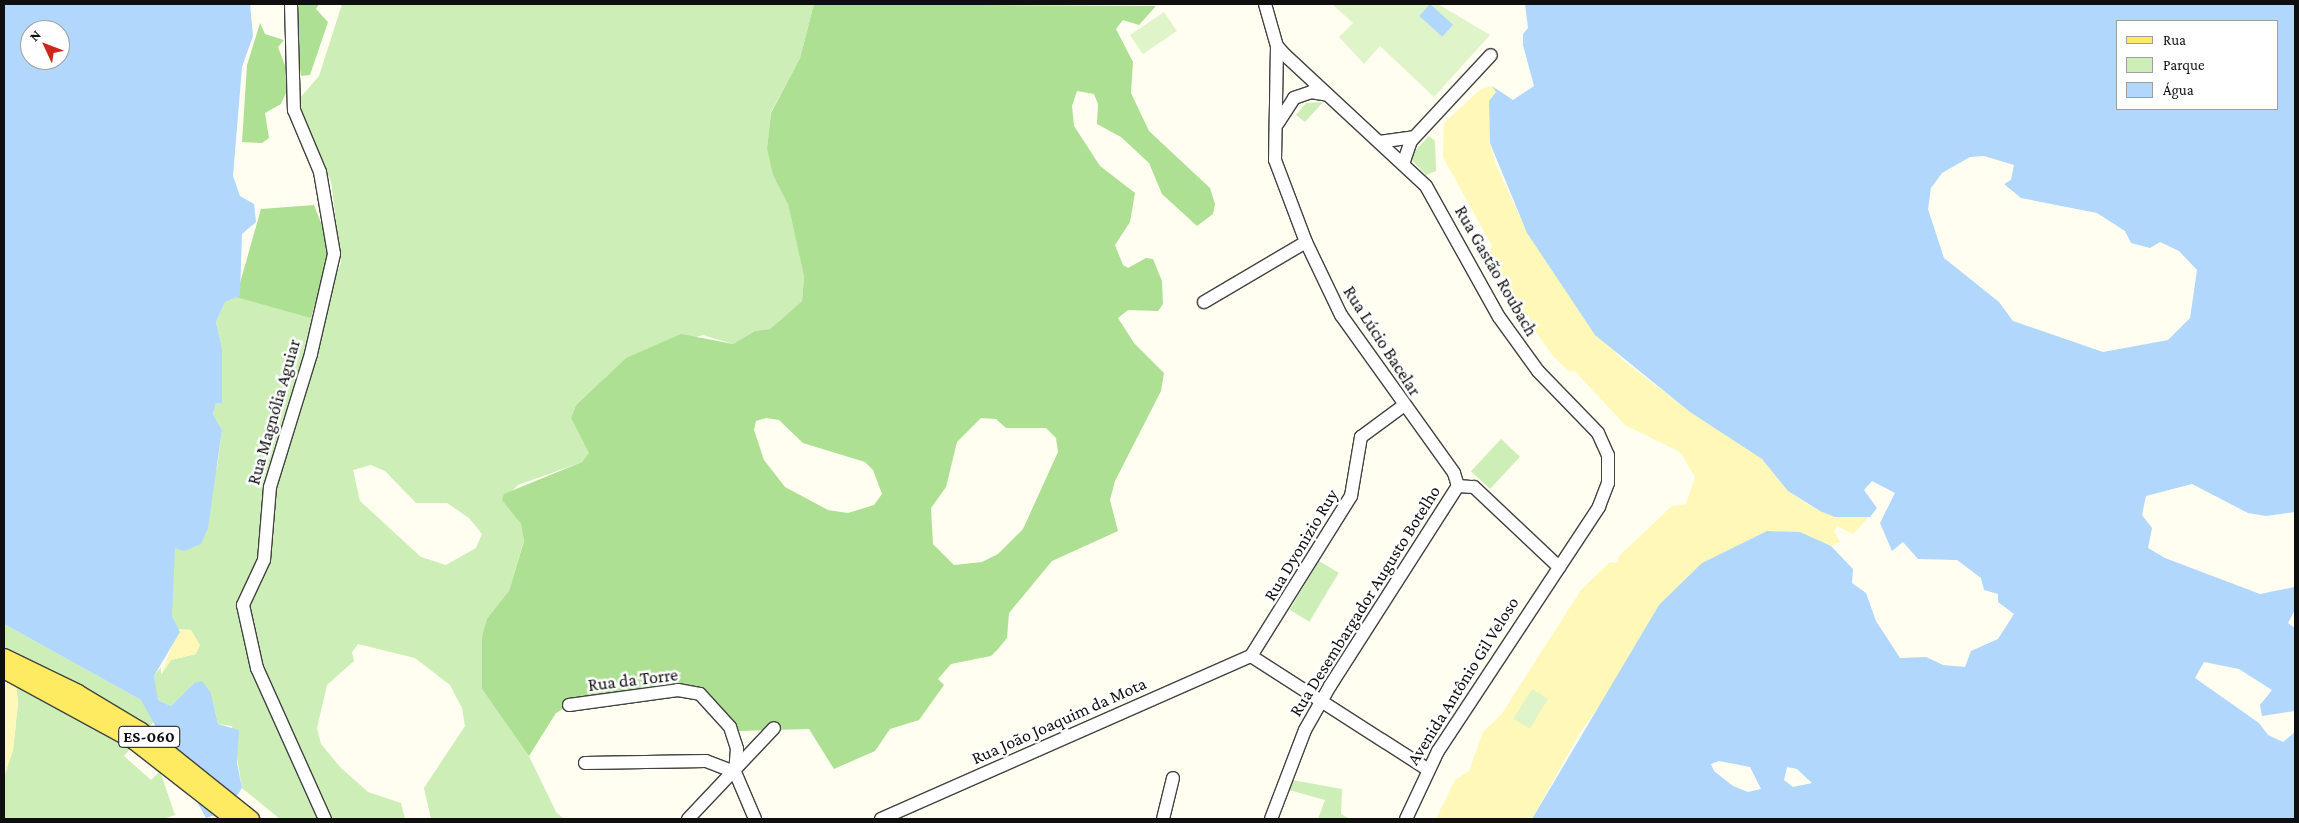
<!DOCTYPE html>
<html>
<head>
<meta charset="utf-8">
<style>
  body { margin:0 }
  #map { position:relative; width:2299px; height:823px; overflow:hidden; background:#fffef1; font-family:"Crimson Pro",serif }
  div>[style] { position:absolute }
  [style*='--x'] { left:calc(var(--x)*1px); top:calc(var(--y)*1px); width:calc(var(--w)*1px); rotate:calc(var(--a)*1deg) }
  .green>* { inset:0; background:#cdeeb7; transform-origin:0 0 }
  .forest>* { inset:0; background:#aee094 }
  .sand>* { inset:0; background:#fff8b9 }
  .pitch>* { inset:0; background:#e0f4c9; transform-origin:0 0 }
  .water>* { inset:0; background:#b1d7fc; transform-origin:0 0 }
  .roads { filter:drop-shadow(1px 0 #424242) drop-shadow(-1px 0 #424242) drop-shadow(0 1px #424242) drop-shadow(0 -1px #424242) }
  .minor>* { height:12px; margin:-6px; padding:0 6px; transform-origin:6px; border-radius:6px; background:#fff }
  .major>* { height:16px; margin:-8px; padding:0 8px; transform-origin:8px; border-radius:8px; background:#ffeb61 }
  span { translate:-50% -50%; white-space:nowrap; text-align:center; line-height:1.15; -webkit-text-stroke:5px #fff; paint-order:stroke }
  .shield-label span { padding:1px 4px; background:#fff; border:1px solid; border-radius:4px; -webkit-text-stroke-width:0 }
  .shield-label { font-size:16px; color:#0f0f0f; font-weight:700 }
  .street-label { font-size:18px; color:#0f0f0f }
  .frame { position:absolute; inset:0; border:5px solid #0f0f0f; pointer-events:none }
  .legend { position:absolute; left:2116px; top:20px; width:162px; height:90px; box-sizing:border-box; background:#fff; border:1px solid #9f9f9f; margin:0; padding:6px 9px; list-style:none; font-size:15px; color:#0f0f0f }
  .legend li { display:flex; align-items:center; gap:10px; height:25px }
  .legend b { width:25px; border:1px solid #9f9f9f }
  .north { position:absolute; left:20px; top:20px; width:50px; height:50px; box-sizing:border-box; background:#fff; border:1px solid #9f9f9f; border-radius:50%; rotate:313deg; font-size:14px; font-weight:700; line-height:20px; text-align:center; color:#0f0f0f }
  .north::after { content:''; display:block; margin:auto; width:18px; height:22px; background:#cd261a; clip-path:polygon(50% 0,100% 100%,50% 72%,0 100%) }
</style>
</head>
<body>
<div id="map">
  <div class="green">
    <i style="clip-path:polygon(evenodd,342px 4px,814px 4px,800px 58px,771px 112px,767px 148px,788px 203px,804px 277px,802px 301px,770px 329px,755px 331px,733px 344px,703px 335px,626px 358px,576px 405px,571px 418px,590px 453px,582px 462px,518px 485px,503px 500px,521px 524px,524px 540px,509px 591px,482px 637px,482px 689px,528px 754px,556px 812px,564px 819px,431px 819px,424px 788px,465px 726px,462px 708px,450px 685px,415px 658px,358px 644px,352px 652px,354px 661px,327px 685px,317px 728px,321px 744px,340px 767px,368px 792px,401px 803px,405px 819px,280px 819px,242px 788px,232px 726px,218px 724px,211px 693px,194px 683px,171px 706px,158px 700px,156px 693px,154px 676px,161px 667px,161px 674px,171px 660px,196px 654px,191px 630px,178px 629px,172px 616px,171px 574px,175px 548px,217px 468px,222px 430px,213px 414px,216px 403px,222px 403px,222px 348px,216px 322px,225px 302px,240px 296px,318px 318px,341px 263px,331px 181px,301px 126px,299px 99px,319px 76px,342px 4px,371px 465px,385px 471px,416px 503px,447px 503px,469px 518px,482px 534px,476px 548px,446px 565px,421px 557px,360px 501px,353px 470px,371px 465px)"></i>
    <i style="clip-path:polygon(1323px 102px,1305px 122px,1296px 115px,1306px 103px)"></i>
    <i style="clip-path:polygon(1429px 136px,1435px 141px,1436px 171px,1426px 175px,1409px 157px)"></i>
    <i style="left:1501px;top:439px;width:26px;height:44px;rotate:43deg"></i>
    <i style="left:1319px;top:561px;width:23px;height:57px;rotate:31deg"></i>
    <i style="clip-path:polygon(evenodd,4px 624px,141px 700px,155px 720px,124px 756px,151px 780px,160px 771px,175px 815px,163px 819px,4px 819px,4px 777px,13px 750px,18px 703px,15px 675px,4px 656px,4px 624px,49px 668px,68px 678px,55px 704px,35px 694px,49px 668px)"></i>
    <i style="clip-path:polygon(1292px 780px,1342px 789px,1341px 814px,1350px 819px,1318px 819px,1325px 800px,1289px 790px)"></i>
  </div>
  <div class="forest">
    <i style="clip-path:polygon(299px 4px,319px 4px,316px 9px,328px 22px,310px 75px,301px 76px,293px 23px)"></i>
    <i style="clip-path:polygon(evenodd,814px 4px,1156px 6px,1139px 25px,1123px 20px,1116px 29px,1133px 62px,1131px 93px,1149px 131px,1210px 188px,1215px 204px,1213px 214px,1197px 226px,1162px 194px,1149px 163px,1121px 137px,1097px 124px,1098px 104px,1094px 94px,1077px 91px,1072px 106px,1074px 126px,1100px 166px,1135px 193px,1130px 222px,1115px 245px,1123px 265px,1128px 268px,1146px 258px,1153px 259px,1162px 281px,1163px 304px,1158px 311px,1128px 310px,1118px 318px,1134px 343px,1164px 373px,1161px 391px,1115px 481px,1110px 500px,1118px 531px,1052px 561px,1009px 613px,1007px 638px,998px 649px,991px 656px,951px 664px,938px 679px,944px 685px,919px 720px,890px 729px,875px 751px,834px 769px,809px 729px,739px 731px,702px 690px,662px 683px,635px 693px,585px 696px,556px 713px,529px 756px,482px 689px,482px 637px,487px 619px,509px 591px,524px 541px,521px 524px,502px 500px,504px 494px,582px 462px,589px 453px,571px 418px,576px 405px,626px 358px,681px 334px,733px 344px,755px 331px,770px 329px,802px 301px,804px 277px,788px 204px,773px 175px,767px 148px,771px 113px,800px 58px,814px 4px,766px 418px,779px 420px,803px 443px,865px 462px,873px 470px,882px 494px,874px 505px,848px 513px,828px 510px,785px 487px,764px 460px,754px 430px,756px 421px,766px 418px,814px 4px,981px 418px,996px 419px,1006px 428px,1046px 428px,1056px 438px,1058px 452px,1023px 529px,998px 554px,982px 562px,954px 565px,933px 544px,931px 508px,946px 487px,957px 442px,981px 418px)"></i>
    <i style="clip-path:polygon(260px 23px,265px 34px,284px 40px,278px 47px,291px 81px,281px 104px,265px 113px,269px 138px,262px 143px,242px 142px,247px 65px)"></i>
    <i style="clip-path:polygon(314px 205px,331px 248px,311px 318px,236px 297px,261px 209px)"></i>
  </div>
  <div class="sand">
    <i style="clip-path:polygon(1492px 86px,1496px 92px,1489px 101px,1490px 143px,1496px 165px,1527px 233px,1585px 320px,1624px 361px,1690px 412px,1762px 459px,1788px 491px,1807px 504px,1820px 511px,1877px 508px,1853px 534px,1837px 526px,1834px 531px,1840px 542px,1831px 546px,1800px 532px,1767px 531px,1702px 563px,1579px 734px,1532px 819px,1436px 819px,1455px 780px,1469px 771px,1483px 732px,1501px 715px,1581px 590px,1610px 562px,1617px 563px,1619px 556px,1672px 506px,1686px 504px,1695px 477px,1680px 452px,1625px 425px,1575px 371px,1569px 371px,1554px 357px,1528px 321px,1489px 254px,1492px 246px,1443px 157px,1444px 123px,1481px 89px)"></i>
    <i style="clip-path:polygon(178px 629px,191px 630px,200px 645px,196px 654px,171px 660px,161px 675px)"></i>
    <i style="clip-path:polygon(4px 656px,15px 675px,18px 703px,13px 750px,4px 777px)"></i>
  </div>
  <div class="pitch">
    <i style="clip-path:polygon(1332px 4px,1438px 4px,1490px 35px,1434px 97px,1380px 46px,1364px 64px,1339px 37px,1353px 23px)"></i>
    <i style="left:1164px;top:12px;width:23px;height:41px;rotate:56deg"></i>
    <i style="left:1532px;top:689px;width:19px;height:35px;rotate:32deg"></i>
  </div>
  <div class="water">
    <i style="clip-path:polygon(evenodd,4px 4px,250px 4px,253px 36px,242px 67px,233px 176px,240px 196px,254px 204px,256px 222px,242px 234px,240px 296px,225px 302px,216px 322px,222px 348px,222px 403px,216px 403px,213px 414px,222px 430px,208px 528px,201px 544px,184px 551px,175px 548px,172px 616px,180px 632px,154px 676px,158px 700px,171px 706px,194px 683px,202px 681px,211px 693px,218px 724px,239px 730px,237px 763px,242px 788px,227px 811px,206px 818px,141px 700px,4px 624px,4px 4px,30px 30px,60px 30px,60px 60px,30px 60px,30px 30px)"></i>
    <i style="left:1430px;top:4px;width:31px;height:16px;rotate:42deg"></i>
    <i style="clip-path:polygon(evenodd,1525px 4px,2295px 4px,2295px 512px,2266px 516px,2248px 513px,2192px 484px,2146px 496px,2142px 515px,2152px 528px,2148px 548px,2165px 558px,2260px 594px,2294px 587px,2295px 610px,2288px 623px,2295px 628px,2295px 711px,2262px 716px,2260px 705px,2272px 690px,2239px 669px,2204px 662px,2195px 678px,2259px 723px,2268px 735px,2283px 742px,2295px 732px,2295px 819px,1532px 819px,1659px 605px,1702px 563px,1767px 531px,1800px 532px,1831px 546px,1853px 569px,1852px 583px,1866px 593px,1876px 621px,1900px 658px,1926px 657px,1943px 665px,1965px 667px,1971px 651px,1998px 639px,2014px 614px,1998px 602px,1998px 594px,1984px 590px,1981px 578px,1957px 560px,1918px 559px,1903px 542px,1892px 551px,1880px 523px,1895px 493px,1872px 481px,1864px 490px,1877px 508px,1870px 517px,1835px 517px,1820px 511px,1788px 491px,1762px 459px,1690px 412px,1595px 335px,1527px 233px,1490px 143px,1489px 101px,1496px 92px,1492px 86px,1513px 100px,1534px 86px,1523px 45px,1523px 34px,1528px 28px,1525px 4px,2118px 21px,2278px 21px,2278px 109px,2118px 109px,2118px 21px,1525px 4px,1984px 156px,2014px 165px,2011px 180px,2004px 184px,2021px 198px,2097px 213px,2125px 231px,2131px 243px,2150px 248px,2160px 242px,2179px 251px,2197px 270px,2190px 318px,2168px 340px,2103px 352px,2013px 321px,1999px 302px,1944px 258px,1928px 209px,1931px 188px,1942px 173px,1970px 157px,1984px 156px,1525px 4px,1719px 761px,1750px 767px,1761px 789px,1748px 792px,1733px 786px,1714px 771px,1711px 764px,1719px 761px,1525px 4px,1787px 767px,1797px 769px,1812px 783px,1793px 787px,1784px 780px,1787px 767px)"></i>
  </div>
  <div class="roads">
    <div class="minor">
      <i style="--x:291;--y:4;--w:106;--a:88.4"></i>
      <i style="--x:294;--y:110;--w:67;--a:67.2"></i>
      <i style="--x:320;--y:172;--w:83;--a:80.3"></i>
      <i style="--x:334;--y:254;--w:103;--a:103"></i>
      <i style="--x:311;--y:354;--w:139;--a:107.1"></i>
      <i style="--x:270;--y:487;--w:73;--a:94.7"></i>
      <i style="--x:264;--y:560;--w:50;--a:115"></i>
      <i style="--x:243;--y:605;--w:65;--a:77.5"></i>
      <i style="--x:257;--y:668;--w:166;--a:65.8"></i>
      <i style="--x:1265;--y:4;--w:44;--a:74.1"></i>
      <i style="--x:1277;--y:46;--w:12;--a:48"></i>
      <i style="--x:1285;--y:55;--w:192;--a:42.9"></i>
      <i style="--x:1426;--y:186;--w:150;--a:60.9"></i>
      <i style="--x:1499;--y:317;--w:67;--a:54.2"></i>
      <i style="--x:1538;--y:371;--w:86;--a:45.9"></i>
      <i style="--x:1598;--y:433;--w:24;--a:66"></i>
      <i style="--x:1608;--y:455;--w:28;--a:90"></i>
      <i style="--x:1608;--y:483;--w:26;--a:111"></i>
      <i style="--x:1599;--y:507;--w:292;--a:123.4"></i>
      <i style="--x:1438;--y:751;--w:75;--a:115.2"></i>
      <i style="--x:1277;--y:46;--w:114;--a:91"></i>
      <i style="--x:1275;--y:160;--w:88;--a:69.3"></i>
      <i style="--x:1306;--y:242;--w:81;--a:64.4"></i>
      <i style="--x:1341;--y:315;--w:194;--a:54.4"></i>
      <i style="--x:1454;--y:473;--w:14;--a:73"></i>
      <i style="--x:1278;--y:123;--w:30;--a:-57"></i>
      <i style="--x:1294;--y:98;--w:18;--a:-19"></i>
      <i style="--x:1311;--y:92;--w:17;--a:10"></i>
      <i style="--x:1379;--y:142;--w:35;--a:-8"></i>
      <i style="--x:1403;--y:164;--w:24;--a:-71"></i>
      <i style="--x:1411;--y:141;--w:117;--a:-47.1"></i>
      <i style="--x:1204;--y:302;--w:118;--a:-30.5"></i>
      <i style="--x:1458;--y:486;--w:16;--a:4"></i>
      <i style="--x:1474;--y:487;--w:117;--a:43.3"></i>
      <i style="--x:1251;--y:656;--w:209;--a:32.7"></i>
      <i style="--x:569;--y:705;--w:110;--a:-7.8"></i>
      <i style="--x:678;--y:690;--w:22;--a:10"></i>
      <i style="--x:700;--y:694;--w:45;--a:47.7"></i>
      <i style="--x:730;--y:727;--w:23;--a:72"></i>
      <i style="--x:737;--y:749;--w:23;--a:95"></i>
      <i style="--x:585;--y:763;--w:121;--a:-0.9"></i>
      <i style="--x:706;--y:761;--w:31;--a:21"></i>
      <i style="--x:735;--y:772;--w:51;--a:66.9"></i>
      <i style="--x:688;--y:819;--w:125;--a:-46.6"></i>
      <i style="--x:881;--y:819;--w:404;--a:-23.8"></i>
      <i style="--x:1251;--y:656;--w:189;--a:-58"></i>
      <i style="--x:1351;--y:496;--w:60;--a:-80.4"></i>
      <i style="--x:1361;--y:437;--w:52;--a:-36.4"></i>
      <i style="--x:1163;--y:819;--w:42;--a:-76.3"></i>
      <i style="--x:1271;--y:819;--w:95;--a:-69.1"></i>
      <i style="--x:1305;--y:730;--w:51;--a:-60.4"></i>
      <i style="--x:1330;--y:686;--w:237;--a:-57.4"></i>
    </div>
    <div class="major">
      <i style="--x:4;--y:657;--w:82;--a:25.9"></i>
      <i style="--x:78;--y:693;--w:74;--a:31.1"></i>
      <i style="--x:141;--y:731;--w:141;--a:38.7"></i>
      <i style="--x:4;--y:670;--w:148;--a:28.6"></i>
      <i style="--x:134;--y:741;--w:127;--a:38"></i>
    </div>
  </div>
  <div class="shield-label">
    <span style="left:149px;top:737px">ES-060</span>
  </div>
  <div class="street-label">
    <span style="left:1496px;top:271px;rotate:60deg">Rua Gastão Roubach</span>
    <span style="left:1382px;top:341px;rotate:57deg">Rua Lúcio Bacelar</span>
    <span style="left:274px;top:412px;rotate:-74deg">Rua Magnólia Aguiar</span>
    <span style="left:1301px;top:545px;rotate:-59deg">Rua Dyonizio Ruy</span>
    <span style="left:1365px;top:601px;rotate:-58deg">Rua Desembargador Augusto Botelho</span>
    <span style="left:633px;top:680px;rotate:-7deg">Rua da Torre</span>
    <span style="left:1463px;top:681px;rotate:-58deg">Avenida Antônio Gil Veloso</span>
    <span style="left:1059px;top:721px;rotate:-24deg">Rua João Joaquim da Mota</span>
  </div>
  <div class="frame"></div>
  <ul class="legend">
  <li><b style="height:6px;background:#ffeb61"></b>Rua</li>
  <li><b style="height:14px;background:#cdeeb7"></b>Parque</li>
  <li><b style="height:14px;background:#b1d7fc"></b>Água</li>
  </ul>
  <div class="north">N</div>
</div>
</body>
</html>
